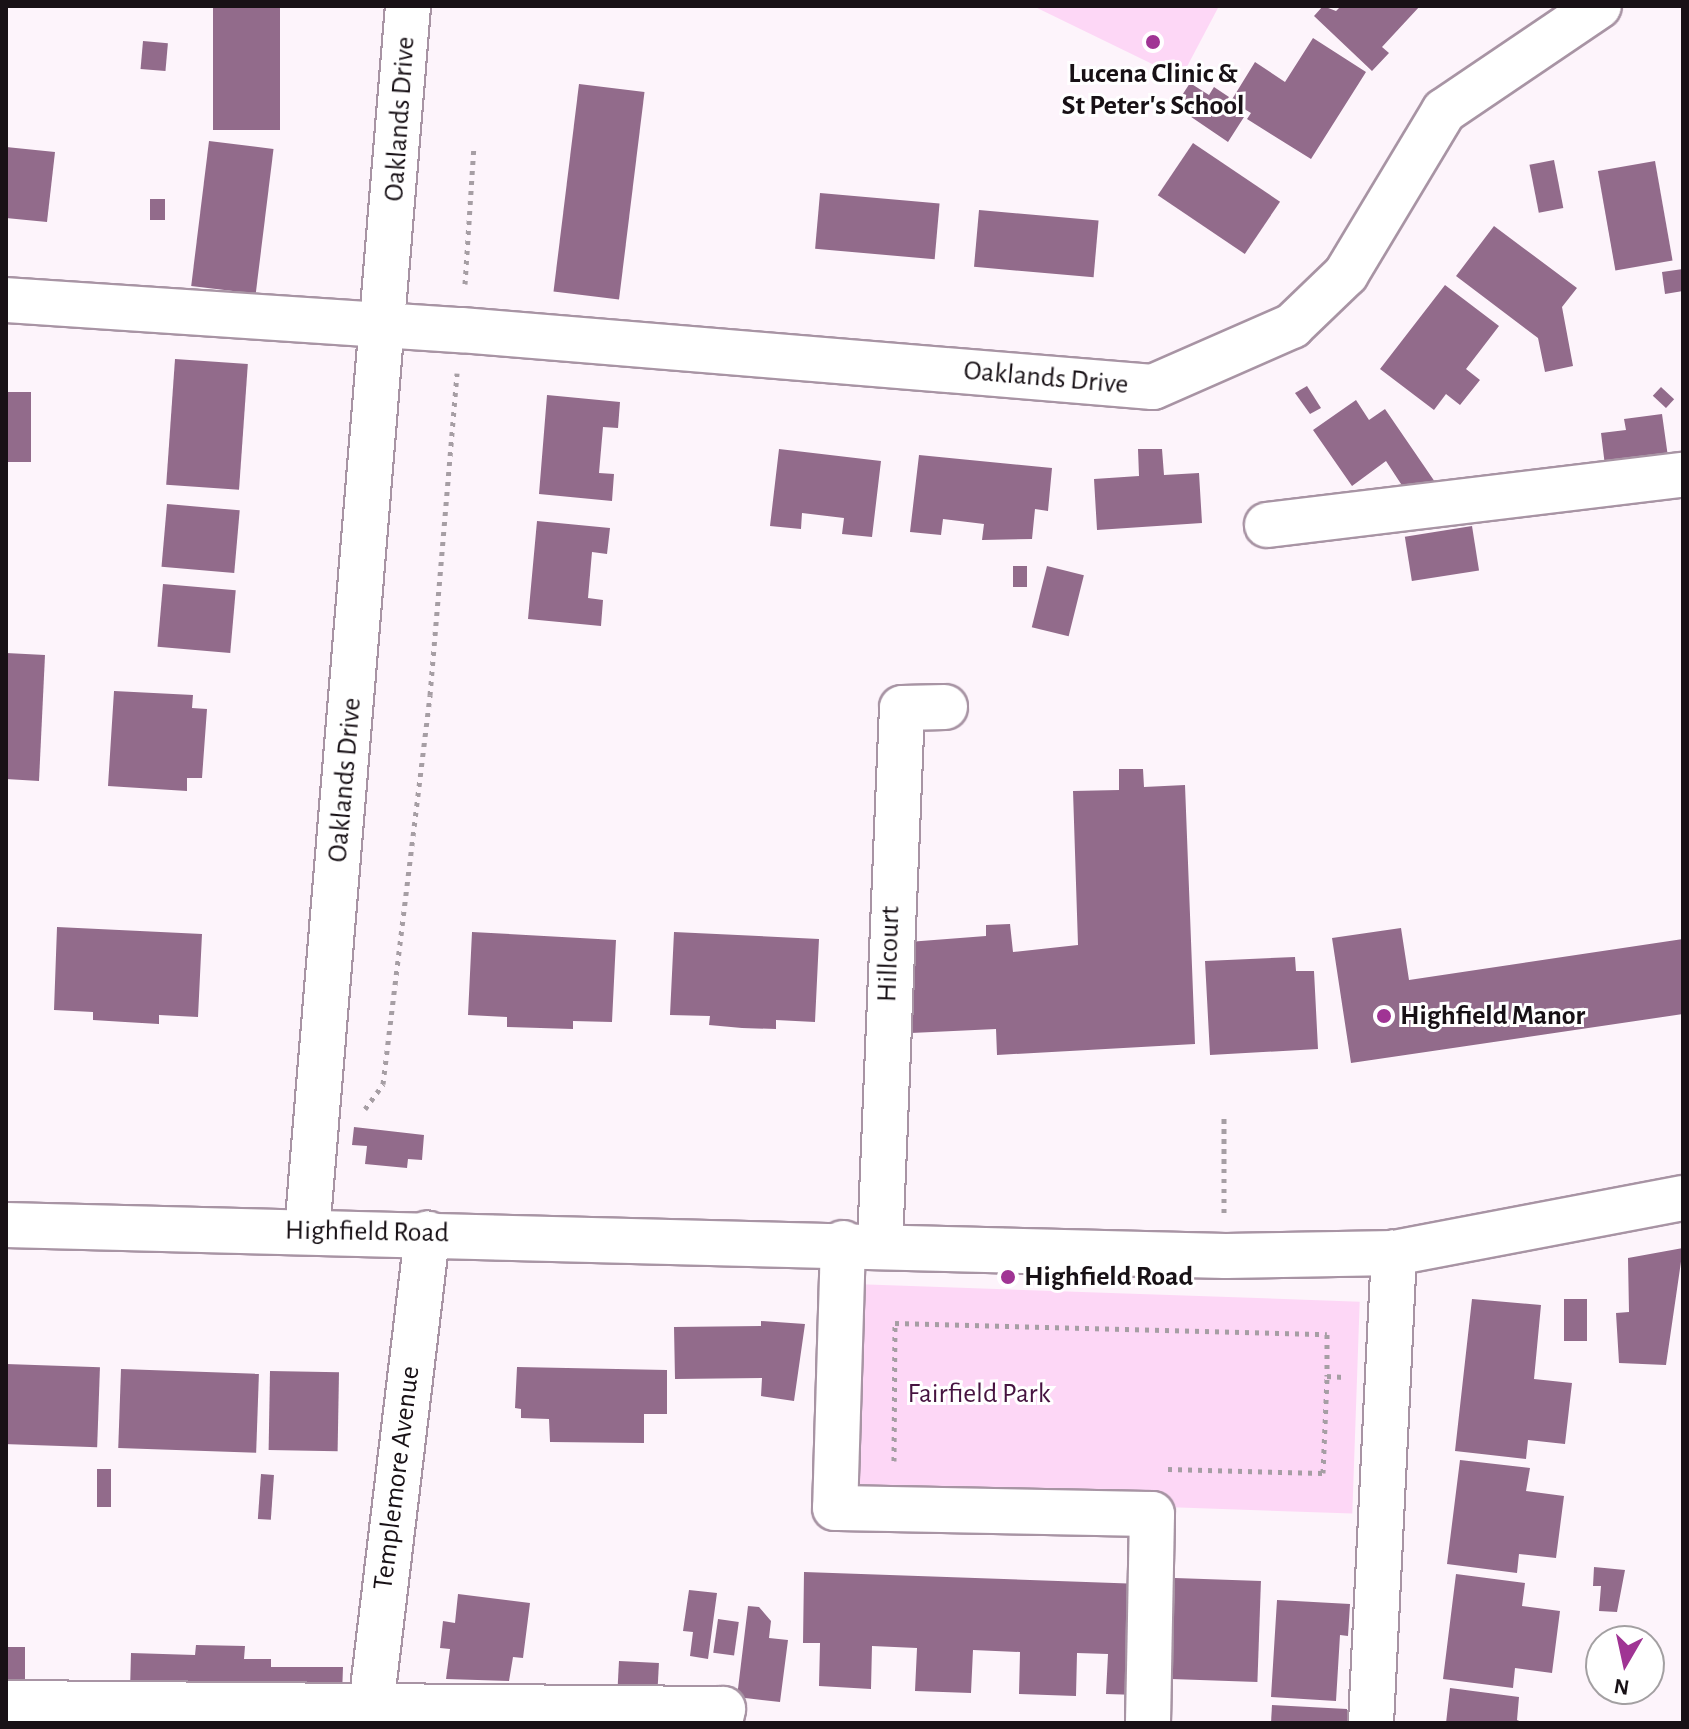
<!DOCTYPE html>
<html>
<head>
<meta charset="utf-8">
<style>
  body { margin:0 }
  #map { position:relative; width:1689px; height:1729px; overflow:hidden; background:#fdf4fb; font-family:"Alegreya Sans",sans-serif }
  div>[style] { position:absolute }
  [style*='--x'] { left:calc(var(--x)*1px); top:calc(var(--y)*1px); width:calc(var(--w)*1px); rotate:calc(var(--a)*1deg) }
  .green>* { inset:0; background:#fdd7f6; transform-origin:0 0 }
  .building>* { inset:0; background:#926b8b; transform-origin:0 0 }
  .path>* { height:5px; margin-top:-2.5px; transform-origin:0; background:repeating-linear-gradient(90deg,#a69ea4 0 4px,transparent 0 10px) }
  .roads { filter:drop-shadow(2px 0 #a894a4) drop-shadow(-2px 0 #a894a4) drop-shadow(0 2px #a894a4) drop-shadow(0 -2px #a894a4) }
  .minor>* { height:44px; margin:-22px; padding:0 22px; transform-origin:22px; border-radius:22px; background:#fff }
  .dots>* { width:22px; height:22px; translate:-50% -50%; box-sizing:border-box; border:4px solid #fff; border-radius:50% }
  span { translate:-50% -50%; white-space:nowrap; text-align:center; line-height:1.15; -webkit-text-stroke:6px #fff; paint-order:stroke }
  .poi-label { font-size:28px; color:#181116; font-weight:700 }
  .left { translate:0 -50%; text-align:left }
  .street-label { font-size:28px; color:#181116 }
  .park-label { font-size:28px; color:#461340 }
  .frame { position:absolute; inset:0; border:8px solid #181116; pointer-events:none }
  .north { position:absolute; left:1585px; top:1625px; width:80px; height:80px; box-sizing:border-box; background:#fff; border:2px solid #a3a0a2; border-radius:50%; rotate:189deg; font-size:22px; font-weight:700; line-height:32px; text-align:center; color:#181116 }
  .north::after { content:''; display:block; margin:auto; width:28px; height:36px; background:#a03494; clip-path:polygon(50% 0,100% 100%,50% 72%,0 100%) }
</style>
</head>
<body>
<div id="map">
  <div class="green">
    <i style="clip-path:polygon(1033px 6px,1219px 6px,1181px 78px)"></i>
    <i style="left:854px;top:1284px;width:506px;height:212px;rotate:2deg"></i>
  </div>
  <div class="building">
    <i style="left:213px;top:6px;width:67px;height:124px"></i>
    <i style="clip-path:polygon(1323px 6px,1336px 11px,1341px 6px,1420px 6px,1382px 47px,1389px 53px,1372px 71px,1314px 16px)"></i>
    <i style="clip-path:polygon(1313px 38px,1366px 72px,1311px 159px,1247px 119px,1251px 113px,1231px 101px,1255px 62px,1285px 82px)"></i>
    <i style="left:143px;top:41px;width:25px;height:28px;rotate:5deg"></i>
    <i style="clip-path:polygon(1190px 83px,1209px 95px,1214px 87px,1229px 97px,1224px 104px,1244px 117px,1228px 142px,1175px 106px)"></i>
    <i style="left:579px;top:84px;width:66px;height:209px;rotate:7deg"></i>
    <i style="left:209px;top:141px;width:65px;height:146px;rotate:7deg"></i>
    <i style="left:1193px;top:143px;width:105px;height:63px;rotate:34deg"></i>
    <i style="clip-path:polygon(6px 147px,55px 152px,47px 222px,6px 218px)"></i>
    <i style="left:1554px;top:160px;width:49px;height:25px;rotate:79deg"></i>
    <i style="left:1655px;top:161px;width:101px;height:58px;rotate:80deg"></i>
    <i style="left:820px;top:193px;width:120px;height:56px;rotate:5deg"></i>
    <i style="left:150px;top:199px;width:15px;height:21px"></i>
    <i style="left:979px;top:210px;width:120px;height:57px;rotate:5deg"></i>
    <i style="clip-path:polygon(1494px 226px,1577px 288px,1562px 307px,1573px 366px,1545px 372px,1538px 338px,1456px 276px)"></i>
    <i style="clip-path:polygon(1683px 269px,1683px 291px,1665px 294px,1662px 272px)"></i>
    <i style="clip-path:polygon(1445px 285px,1499px 326px,1466px 369px,1480px 380px,1460px 405px,1446px 394px,1434px 410px,1380px 369px)"></i>
    <i style="left:175px;top:359px;width:73px;height:126px;rotate:4deg"></i>
    <i style="clip-path:polygon(1307px 386px,1321px 408px,1310px 414px,1295px 393px)"></i>
    <i style="left:1661px;top:387px;width:18px;height:12px;rotate:43deg"></i>
    <i style="left:6px;top:392px;width:25px;height:70px"></i>
    <i style="clip-path:polygon(547px 395px,620px 402px,618px 428px,603px 427px,599px 473px,614px 474px,612px 501px,539px 494px)"></i>
    <i style="clip-path:polygon(1356px 400px,1369px 420px,1385px 409px,1435px 482px,1403px 487px,1386px 461px,1352px 486px,1313px 430px)"></i>
    <i style="clip-path:polygon(1662px 414px,1668px 457px,1605px 466px,1601px 433px,1626px 430px,1624px 419px)"></i>
    <i style="clip-path:polygon(779px 449px,881px 461px,872px 537px,842px 534px,844px 518px,802px 513px,801px 529px,770px 526px)"></i>
    <i style="clip-path:polygon(1138px 449px,1162px 449px,1164px 475px,1199px 473px,1202px 523px,1097px 530px,1094px 479px,1139px 476px)"></i>
    <i style="clip-path:polygon(919px 455px,1052px 468px,1048px 511px,1035px 509px,1032px 539px,982px 540px,984px 524px,943px 519px,941px 535px,910px 532px)"></i>
    <i style="left:167px;top:504px;width:73px;height:63px;rotate:5deg"></i>
    <i style="clip-path:polygon(537px 521px,610px 528px,607px 554px,592px 552px,588px 598px,603px 600px,601px 626px,528px 619px)"></i>
    <i style="left:1472px;top:526px;width:45px;height:68px;rotate:81deg"></i>
    <i style="left:1013px;top:566px;width:14px;height:21px"></i>
    <i style="left:1047px;top:566px;width:38px;height:63px;rotate:14deg"></i>
    <i style="left:163px;top:584px;width:73px;height:63px;rotate:5deg"></i>
    <i style="clip-path:polygon(6px 653px,45px 655px,39px 781px,6px 779px)"></i>
    <i style="clip-path:polygon(114px 691px,193px 695px,192px 708px,207px 709px,202px 778px,187px 778px,187px 791px,108px 786px)"></i>
    <i style="clip-path:polygon(1119px 769px,1143px 769px,1144px 787px,1185px 785px,1195px 1044px,997px 1055px,996px 1029px,911px 1033px,908px 942px,986px 936px,986px 925px,1010px 924px,1013px 952px,1078px 945px,1073px 791px,1119px 790px)"></i>
    <i style="clip-path:polygon(57px 927px,202px 934px,198px 1017px,159px 1015px,159px 1024px,125px 1022px,93px 1020px,93px 1012px,54px 1010px)"></i>
    <i style="clip-path:polygon(1401px 928px,1409px 980px,1683px 939px,1683px 1014px,1351px 1063px,1332px 938px)"></i>
    <i style="clip-path:polygon(472px 932px,616px 940px,612px 1022px,573px 1021px,573px 1029px,507px 1027px,507px 1017px,468px 1015px)"></i>
    <i style="clip-path:polygon(674px 932px,819px 939px,815px 1022px,776px 1020px,776px 1029px,742px 1028px,709px 1025px,710px 1016px,670px 1015px)"></i>
    <i style="clip-path:polygon(1295px 957px,1296px 971px,1314px 971px,1318px 1049px,1210px 1055px,1205px 961px)"></i>
    <i style="clip-path:polygon(354px 1127px,424px 1135px,422px 1160px,408px 1159px,407px 1168px,365px 1164px,367px 1146px,352px 1145px)"></i>
    <i style="clip-path:polygon(1683px 1248px,1666px 1365px,1619px 1363px,1616px 1313px,1629px 1312px,1628px 1258px)"></i>
    <i style="clip-path:polygon(1472px 1299px,1541px 1305px,1534px 1379px,1572px 1383px,1565px 1444px,1528px 1440px,1526px 1459px,1455px 1451px)"></i>
    <i style="left:1564px;top:1299px;width:23px;height:42px"></i>
    <i style="clip-path:polygon(761px 1321px,805px 1324px,794px 1401px,761px 1396px,762px 1378px,675px 1379px,674px 1327px,761px 1326px)"></i>
    <i style="left:6px;top:1364px;width:94px;height:80px;rotate:2deg"></i>
    <i style="clip-path:polygon(517px 1367px,667px 1370px,667px 1414px,644px 1414px,644px 1443px,550px 1442px,549px 1419px,521px 1418px,521px 1409px,515px 1408px)"></i>
    <i style="left:121px;top:1369px;width:138px;height:79px;rotate:2deg"></i>
    <i style="left:270px;top:1371px;width:69px;height:79px;rotate:1deg"></i>
    <i style="clip-path:polygon(1460px 1460px,1530px 1468px,1526px 1491px,1564px 1496px,1556px 1558px,1519px 1554px,1517px 1573px,1447px 1564px)"></i>
    <i style="left:97px;top:1469px;width:14px;height:38px"></i>
    <i style="left:261px;top:1474px;width:13px;height:45px;rotate:4deg"></i>
    <i style="clip-path:polygon(1594px 1567px,1625px 1570px,1617px 1612px,1599px 1611px,1601px 1586px,1593px 1586px)"></i>
    <i style="clip-path:polygon(804px 1572px,1142px 1584px,1138px 1695px,1106px 1694px,1108px 1654px,1077px 1653px,1076px 1696px,1019px 1694px,1020px 1652px,973px 1650px,971px 1693px,915px 1691px,917px 1648px,872px 1646px,871px 1689px,819px 1686px,820px 1643px,803px 1643px)"></i>
    <i style="clip-path:polygon(1456px 1574px,1525px 1583px,1522px 1606px,1560px 1611px,1552px 1673px,1515px 1668px,1513px 1688px,1443px 1679px)"></i>
    <i style="left:1175px;top:1578px;width:86px;height:101px;rotate:2deg"></i>
    <i style="clip-path:polygon(689px 1590px,717px 1593px,708px 1659px,690px 1656px,693px 1632px,683px 1631px)"></i>
    <i style="clip-path:polygon(458px 1594px,530px 1603px,523px 1658px,513px 1657px,509px 1681px,446px 1679px,450px 1649px,440px 1648px,443px 1621px,455px 1623px)"></i>
    <i style="clip-path:polygon(1277px 1600px,1350px 1604px,1348px 1636px,1340px 1635px,1336px 1701px,1271px 1697px)"></i>
    <i style="clip-path:polygon(748px 1606px,759px 1607px,771px 1621px,769px 1638px,788px 1640px,780px 1702px,737px 1697px)"></i>
    <i style="left:718px;top:1619px;width:21px;height:34px;rotate:8deg"></i>
    <i style="clip-path:polygon(196px 1645px,245px 1646px,244px 1659px,271px 1659px,271px 1667px,343px 1667px,342px 1695px,130px 1691px,131px 1653px,195px 1655px)"></i>
    <i style="left:6px;top:1647px;width:19px;height:41px"></i>
    <i style="left:619px;top:1661px;width:40px;height:33px;rotate:3deg"></i>
    <i style="clip-path:polygon(1450px 1688px,1519px 1697px,1517px 1720px,1524px 1723px,1446px 1723px)"></i>
    <i style="clip-path:polygon(1272px 1705px,1347px 1709px,1347px 1723px,1271px 1723px)"></i>
  </div>
  <div class="path">
    <i style="--x:465;--y:284;--w:139;--a:-86.3"></i>
    <i style="--x:365;--y:1109;--w:31;--a:-54"></i>
    <i style="--x:383;--y:1084;--w:392;--a:-83.1"></i>
    <i style="--x:430;--y:695;--w:323;--a:-85.2"></i>
    <i style="--x:1224;--y:1213;--w:95;--a:-90"></i>
    <i style="--x:894;--y:1461;--w:138;--a:-89.6"></i>
    <i style="--x:895;--y:1323;--w:432;--a:1.5"></i>
    <i style="--x:1327;--y:1334;--w:42;--a:90"></i>
    <i style="--x:1168;--y:1469;--w:155;--a:1.5"></i>
    <i style="--x:1323;--y:1473;--w:97;--a:-87.6"></i>
    <i style="--x:1327;--y:1376;--w:17;--a:3"></i>
  </div>
  <div class="roads">
    <div class="minor">
      <i style="--x:6;--y:300;--w:456;--a:3.8"></i>
      <i style="--x:461;--y:330;--w:694;--a:4.71"></i>
      <i style="--x:1153;--y:387;--w:152;--a:-23.7"></i>
      <i style="--x:1292;--y:326;--w:75;--a:-43.9"></i>
      <i style="--x:1346;--y:274;--w:190;--a:-59"></i>
      <i style="--x:1444;--y:111;--w:187;--a:-34.1"></i>
      <i style="--x:1267;--y:525;--w:419;--a:-6.9"></i>
      <i style="--x:6;--y:1225;--w:1220;--a:1.46"></i>
      <i style="--x:1226;--y:1256;--w:168;--a:-1"></i>
      <i style="--x:1394;--y:1253;--w:294;--a:-10.8"></i>
      <i style="--x:307;--y:1232;--w:1230;--a:-85.29"></i>
      <i style="--x:843;--y:1243;--w:265;--a:91.7"></i>
      <i style="--x:835;--y:1508;--w:317;--a:1.1"></i>
      <i style="--x:1152;--y:1514;--w:209;--a:91.1"></i>
      <i style="--x:880;--y:1244;--w:536;--a:-87.65"></i>
      <i style="--x:902;--y:708;--w:43;--a:-1.3"></i>
      <i style="--x:6;--y:1703;--w:717;--a:0.48"></i>
      <i style="--x:723;--y:1709;--w:14;--a:102"></i>
      <i style="--x:369;--y:1723;--w:493;--a:-83.2"></i>
      <i style="--x:1371;--y:1723;--w:471;--a:-87.2"></i>
    </div>
  </div>
  <div class="dots">
    <i style="left:1153px;top:42px;background:#a03494"></i>
    <i style="left:1384px;top:1016px;background:#a03494"></i>
    <i style="left:1008px;top:1277px;background:#a03494"></i>
  </div>
  <div class="poi-label">
    <span style="left:1153px;top:90px">Lucena Clinic &amp;<br>St Peter's School</span>
    <span class="left" style="left:1400px;top:1016px">Highfield Manor</span>
    <span class="left" style="left:1024px;top:1277px">Highfield Road</span>
  </div>
  <div class="street-label">
    <span style="left:400px;top:119px;rotate:-86deg">Oaklands Drive</span>
    <span style="left:1046px;top:378px;rotate:5deg">Oaklands Drive</span>
    <span style="left:345px;top:780px;rotate:-85deg">Oaklands Drive</span>
    <span style="left:889px;top:954px;rotate:-88deg">Hillcourt</span>
    <span style="left:367px;top:1232px;rotate:1deg">Highfield Road</span>
    <span style="left:397px;top:1478px;rotate:-83deg">Templemore Avenue</span>
  </div>
  <div class="park-label">
    <span style="left:979px;top:1394px">Fairfield Park</span>
  </div>
  <div class="frame"></div>
  <div class="north">N</div>
</div>
</body>
</html>
